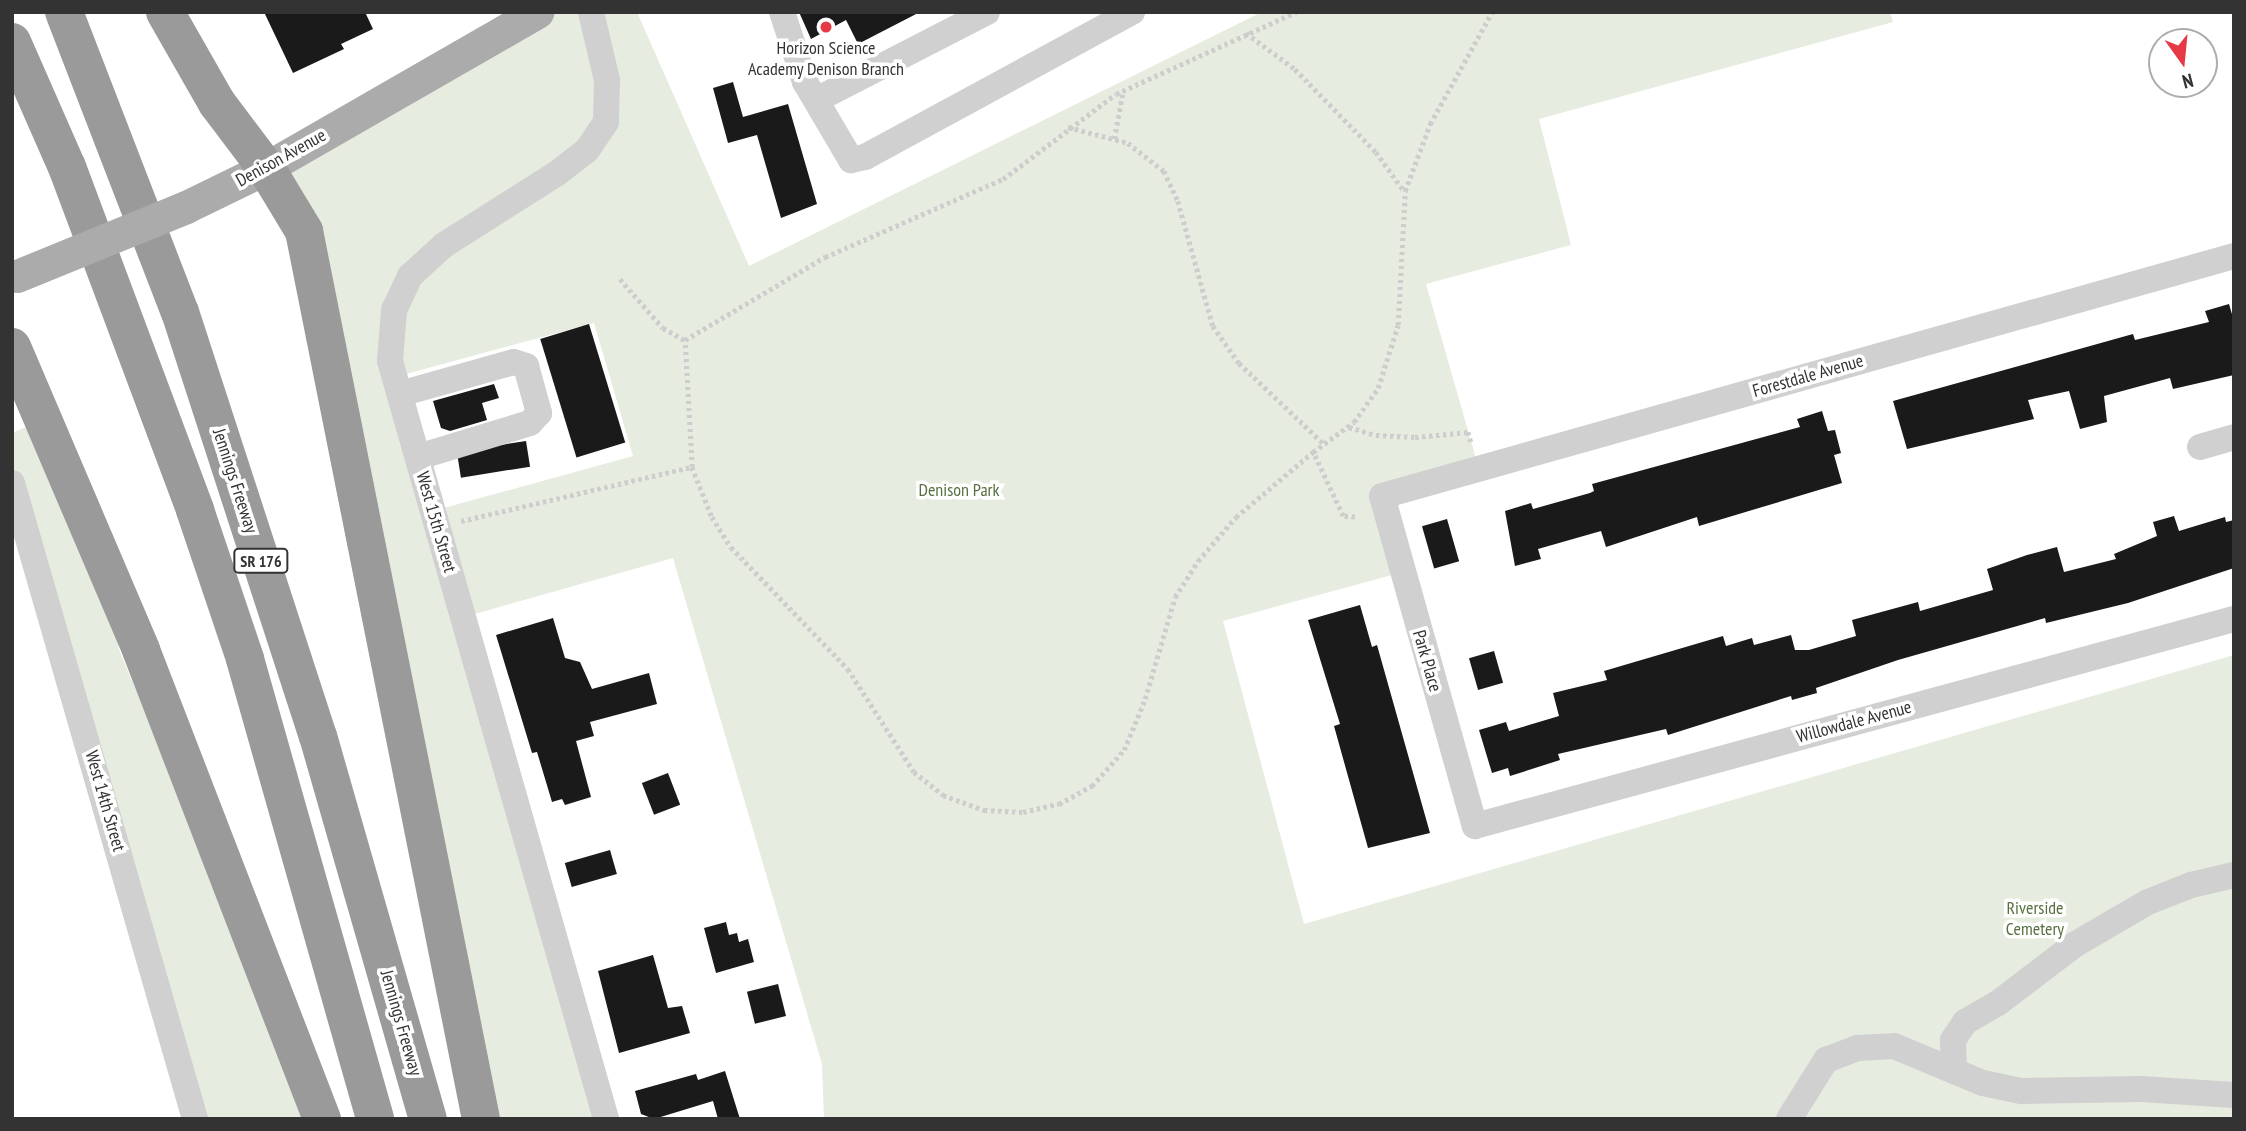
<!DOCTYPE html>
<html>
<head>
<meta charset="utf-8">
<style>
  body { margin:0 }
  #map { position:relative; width:2246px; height:1131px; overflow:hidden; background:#fff; font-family:"PT Sans Narrow",sans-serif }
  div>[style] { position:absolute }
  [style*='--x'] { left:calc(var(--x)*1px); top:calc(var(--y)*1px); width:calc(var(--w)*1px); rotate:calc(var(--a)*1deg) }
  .green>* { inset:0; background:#e6ecdf }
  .building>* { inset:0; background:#1a1a1a; transform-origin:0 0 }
  .path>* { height:4.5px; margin-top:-2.25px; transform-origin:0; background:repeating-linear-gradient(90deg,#cdcdcd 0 3.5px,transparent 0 7px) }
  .minor>* { height:26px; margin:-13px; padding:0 13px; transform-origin:13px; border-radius:13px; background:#d0d0d0 }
  .major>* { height:33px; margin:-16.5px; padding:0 16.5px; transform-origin:16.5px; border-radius:16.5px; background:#ababab }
  .highway>* { height:38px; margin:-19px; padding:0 19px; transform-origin:19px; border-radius:19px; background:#9a9a9a }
  .major-bridge>* { height:33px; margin:-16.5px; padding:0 16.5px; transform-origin:16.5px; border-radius:16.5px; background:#ababab }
  .dots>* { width:19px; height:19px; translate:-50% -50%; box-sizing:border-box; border:4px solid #fff; border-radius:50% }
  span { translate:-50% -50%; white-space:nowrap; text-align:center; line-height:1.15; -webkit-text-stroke:7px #fff; paint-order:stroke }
  .shield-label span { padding:2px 5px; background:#fff; border:2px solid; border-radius:5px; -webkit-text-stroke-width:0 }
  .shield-label { font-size:16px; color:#333; font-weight:700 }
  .poi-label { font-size:18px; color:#333 }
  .street-label { font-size:18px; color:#333 }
  .park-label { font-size:18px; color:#56703f }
  .frame { position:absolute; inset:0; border:14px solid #333; pointer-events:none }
  .north { position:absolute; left:2148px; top:28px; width:70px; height:70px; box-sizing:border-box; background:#fff; border:2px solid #adadad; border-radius:50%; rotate:165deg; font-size:19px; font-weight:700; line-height:28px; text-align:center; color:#333 }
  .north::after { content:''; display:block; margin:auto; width:24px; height:32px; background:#e63946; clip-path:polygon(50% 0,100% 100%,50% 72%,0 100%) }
</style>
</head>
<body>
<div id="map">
  <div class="green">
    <i style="clip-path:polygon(evenodd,537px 12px,637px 12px,749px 266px,1262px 12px,1890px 12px,1893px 22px,1539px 119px,1571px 245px,1426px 284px,1479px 469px,1382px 496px,1403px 572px,1223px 621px,1304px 924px,2234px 655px,2234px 1119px,824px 1119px,822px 1064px,673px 558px,464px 617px,606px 1119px,481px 1119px,304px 231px,266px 169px,537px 12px,594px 323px,633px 456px,433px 511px,395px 377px,594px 323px)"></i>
    <i style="clip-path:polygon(45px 419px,62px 457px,121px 655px,321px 1119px,195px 1119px,12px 483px,12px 433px)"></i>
  </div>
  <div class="building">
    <i style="clip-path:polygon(264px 12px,365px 12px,373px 29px,341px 44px,344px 49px,293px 73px)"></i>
    <i style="clip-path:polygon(799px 12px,920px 12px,858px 44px,846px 20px,811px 39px)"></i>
    <i style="clip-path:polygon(733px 82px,743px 117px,788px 104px,817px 204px,781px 218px,757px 135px,728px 143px,713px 88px)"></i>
    <i style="clip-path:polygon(2229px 304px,2234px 321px,2234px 375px,2173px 389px,2170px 378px,2104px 396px,2107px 422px,2080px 429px,2069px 391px,2028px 400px,2034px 419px,1907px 449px,1893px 401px,2133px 334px,2135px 340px,2209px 322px,2205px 311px)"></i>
    <i style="left:589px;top:324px;width:124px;height:51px;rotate:73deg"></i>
    <i style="clip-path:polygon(494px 384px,499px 398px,482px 403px,487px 420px,450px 431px,441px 428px,433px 401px)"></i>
    <i style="clip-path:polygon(1822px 411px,1828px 431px,1835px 430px,1841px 453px,1834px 455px,1842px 483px,1699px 526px,1697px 517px,1606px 547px,1601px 531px,1538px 549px,1541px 559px,1515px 566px,1505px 511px,1531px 503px,1533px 509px,1590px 493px,1594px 491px,1592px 484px,1800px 427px,1797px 419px)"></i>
    <i style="left:526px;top:441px;width:26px;height:70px;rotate:81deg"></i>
    <i style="clip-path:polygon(2174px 516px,2179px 531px,2225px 517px,2226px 522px,2234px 520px,2234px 568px,2128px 603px,2046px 623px,2045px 618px,1898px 660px,1816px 688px,1817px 693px,1792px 700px,1791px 696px,1668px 735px,1666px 729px,1558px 754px,1560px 760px,1510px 776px,1508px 768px,1492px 773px,1479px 730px,1506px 722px,1509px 731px,1559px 716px,1553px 693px,1607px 680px,1604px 671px,1723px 636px,1726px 646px,1752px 638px,1754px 645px,1791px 635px,1795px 650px,1809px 650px,1856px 636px,1852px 620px,1918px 602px,1920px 611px,1993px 590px,1987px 569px,2027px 555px,2057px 547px,2064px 572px,2116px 559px,2114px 554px,2157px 536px,2153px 522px)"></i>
    <i style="left:1447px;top:519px;width:44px;height:26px;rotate:74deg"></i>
    <i style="clip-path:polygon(1360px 605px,1372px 647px,1377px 645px,1430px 833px,1368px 848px,1334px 726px,1340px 724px,1308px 620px)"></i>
    <i style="clip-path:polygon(553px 618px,565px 658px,580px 662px,592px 689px,649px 673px,657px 704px,590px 722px,594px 736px,576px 741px,591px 797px,565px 805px,562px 799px,552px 802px,537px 752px,532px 753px,496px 635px)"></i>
    <i style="left:1494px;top:651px;width:33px;height:26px;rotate:74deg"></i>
    <i style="left:668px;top:773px;width:34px;height:28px;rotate:69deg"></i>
    <i style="left:610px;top:850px;width:25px;height:47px;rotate:74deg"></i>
    <i style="clip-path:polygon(726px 922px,729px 935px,737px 933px,739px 942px,748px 939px,754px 962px,716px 973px,704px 928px)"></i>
    <i style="clip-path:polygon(653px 955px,668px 1008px,682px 1006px,690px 1033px,619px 1053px,598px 971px)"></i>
    <i style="left:778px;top:984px;width:33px;height:32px;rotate:76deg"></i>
    <i style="clip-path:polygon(725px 1071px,740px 1119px,718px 1119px,713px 1101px,654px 1119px,641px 1114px,635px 1091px,696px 1074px,698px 1080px)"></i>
  </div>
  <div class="path">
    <i style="--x:1246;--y:33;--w:61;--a:36.3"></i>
    <i style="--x:1295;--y:69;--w:116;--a:45.7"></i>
    <i style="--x:1376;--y:152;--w:48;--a:54.3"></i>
    <i style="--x:1068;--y:127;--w:62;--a:14.9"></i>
    <i style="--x:1128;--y:143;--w:46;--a:37.9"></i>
    <i style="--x:1164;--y:171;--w:33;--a:65"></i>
    <i style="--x:1178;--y:201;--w:130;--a:74.4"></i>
    <i style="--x:1213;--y:326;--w:45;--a:54.9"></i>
    <i style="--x:1239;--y:363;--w:117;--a:43.6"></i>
    <i style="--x:1114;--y:139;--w:48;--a:-79.2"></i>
    <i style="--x:620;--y:279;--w:65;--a:48.7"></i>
    <i style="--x:663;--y:328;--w:25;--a:29"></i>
    <i style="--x:1349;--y:427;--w:28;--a:17"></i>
    <i style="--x:1376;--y:435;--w:39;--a:3"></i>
    <i style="--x:1415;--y:437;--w:53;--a:-5.4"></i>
    <i style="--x:1468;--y:432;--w:10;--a:73"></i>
    <i style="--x:692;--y:467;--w:54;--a:68.2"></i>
    <i style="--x:712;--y:517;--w:36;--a:58"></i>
    <i style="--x:731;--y:547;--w:169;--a:46.2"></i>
    <i style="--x:848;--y:669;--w:122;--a:57.3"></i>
    <i style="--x:914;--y:772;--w:37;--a:38"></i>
    <i style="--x:943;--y:795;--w:44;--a:20.1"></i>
    <i style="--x:984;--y:810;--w:39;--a:3"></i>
    <i style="--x:1023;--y:812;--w:37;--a:-13"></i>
    <i style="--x:1059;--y:804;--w:38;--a:-29"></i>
    <i style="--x:1092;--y:786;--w:48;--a:-48.4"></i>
    <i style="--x:1124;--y:750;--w:55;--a:-67.6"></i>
    <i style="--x:1145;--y:699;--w:106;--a:-73.6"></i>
    <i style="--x:1175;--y:597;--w:43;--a:-57.4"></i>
    <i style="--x:1198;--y:561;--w:58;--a:-49.2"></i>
    <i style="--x:1236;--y:517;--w:101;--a:-40.2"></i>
    <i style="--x:1355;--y:517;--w:12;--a:-175"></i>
    <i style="--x:1343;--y:516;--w:71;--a:-115.1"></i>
    <i style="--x:1313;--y:452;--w:51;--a:-36.2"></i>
    <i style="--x:1354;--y:422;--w:42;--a:-54.8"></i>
    <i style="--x:1378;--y:388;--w:66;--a:-72.4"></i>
    <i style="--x:1398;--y:325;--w:134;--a:-87"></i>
    <i style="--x:1405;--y:191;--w:72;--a:-69.5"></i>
    <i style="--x:1430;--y:124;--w:128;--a:-61"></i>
    <i style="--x:461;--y:521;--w:237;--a:-13.2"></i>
    <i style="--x:692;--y:467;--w:127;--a:-93.2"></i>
    <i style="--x:685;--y:340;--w:163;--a:-30.7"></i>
    <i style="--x:825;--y:257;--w:194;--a:-23.7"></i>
    <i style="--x:1003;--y:179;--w:141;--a:-37"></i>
    <i style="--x:1116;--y:94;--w:198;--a:-24.5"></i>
  </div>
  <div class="minor">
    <i style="--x:591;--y:12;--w:70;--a:76.8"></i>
    <i style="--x:607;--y:80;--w:42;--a:91.4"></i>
    <i style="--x:606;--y:122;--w:34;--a:124"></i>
    <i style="--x:587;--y:150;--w:39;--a:142"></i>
    <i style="--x:556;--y:174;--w:133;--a:147.6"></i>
    <i style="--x:444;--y:245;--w:46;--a:137.6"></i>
    <i style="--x:410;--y:276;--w:38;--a:115"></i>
    <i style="--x:394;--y:310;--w:51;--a:94.5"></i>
    <i style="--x:390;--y:361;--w:788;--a:74.09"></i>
    <i style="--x:782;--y:12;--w:74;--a:71.8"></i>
    <i style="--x:805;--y:82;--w:91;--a:59.5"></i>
    <i style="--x:851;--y:160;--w:14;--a:-12"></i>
    <i style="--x:865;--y:157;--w:304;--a:-28.5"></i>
    <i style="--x:816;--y:100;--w:192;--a:-27.2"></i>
    <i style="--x:2234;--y:256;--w:885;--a:164.27"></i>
    <i style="--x:1382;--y:496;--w:343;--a:74.3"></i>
    <i style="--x:1475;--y:826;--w:787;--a:-15.26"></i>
    <i style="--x:400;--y:394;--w:118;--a:-15.7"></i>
    <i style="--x:514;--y:362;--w:13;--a:18"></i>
    <i style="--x:526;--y:366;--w:49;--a:74.5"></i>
    <i style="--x:539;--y:413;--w:13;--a:132"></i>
    <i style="--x:530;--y:423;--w:117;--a:163.1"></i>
    <i style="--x:2200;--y:447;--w:35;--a:-16"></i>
    <i style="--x:12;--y:483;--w:662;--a:73.95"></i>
    <i style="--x:1954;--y:1071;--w:31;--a:-92"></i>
    <i style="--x:1953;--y:1040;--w:22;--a:-56"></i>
    <i style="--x:1965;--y:1022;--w:38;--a:-30"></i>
    <i style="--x:1998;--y:1003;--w:96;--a:-37.3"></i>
    <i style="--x:2074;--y:945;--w:86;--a:-30.2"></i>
    <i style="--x:2148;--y:902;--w:46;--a:-21.6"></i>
    <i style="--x:2191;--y:885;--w:44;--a:-13.1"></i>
    <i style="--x:1789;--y:1119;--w:70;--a:-57.9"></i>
    <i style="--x:1826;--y:1060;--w:34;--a:-21"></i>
    <i style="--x:1858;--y:1048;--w:36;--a:-3"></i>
    <i style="--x:1894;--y:1046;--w:96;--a:22.6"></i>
    <i style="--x:1983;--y:1083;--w:40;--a:12"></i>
    <i style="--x:2022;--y:1091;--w:119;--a:-1"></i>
    <i style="--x:2141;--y:1089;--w:93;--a:3.7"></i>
  </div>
  <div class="major">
    <i style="--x:186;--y:207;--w:89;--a:-26"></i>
    <i style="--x:266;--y:168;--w:313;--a:-29.9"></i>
  </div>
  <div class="highway">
    <i style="--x:64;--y:12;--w:322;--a:68.9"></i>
    <i style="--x:180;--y:312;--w:446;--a:72"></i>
    <i style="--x:318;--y:736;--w:398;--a:74"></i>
    <i style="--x:165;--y:12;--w:105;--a:60.3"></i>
    <i style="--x:217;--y:103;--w:81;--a:53"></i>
    <i style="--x:266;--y:168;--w:74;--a:58.9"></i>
    <i style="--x:304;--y:231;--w:905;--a:78.73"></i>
    <i style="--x:12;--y:42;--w:137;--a:66.3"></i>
    <i style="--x:67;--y:167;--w:366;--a:69.5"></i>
    <i style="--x:195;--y:510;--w:157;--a:71.4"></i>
    <i style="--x:245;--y:659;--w:478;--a:74.2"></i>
    <i style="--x:12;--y:347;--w:329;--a:66.9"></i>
    <i style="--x:141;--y:650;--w:503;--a:68.9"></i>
  </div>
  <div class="major-bridge">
    <i style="--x:17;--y:276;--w:183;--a:-22.2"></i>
  </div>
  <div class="dots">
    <i style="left:826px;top:27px;background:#e63946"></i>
  </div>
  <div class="shield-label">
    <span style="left:261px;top:561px">SR 176</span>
  </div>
  <div class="poi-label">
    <span style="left:826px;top:59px">Horizon Science<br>Academy Denison Branch</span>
  </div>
  <div class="street-label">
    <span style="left:281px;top:158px;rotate:-29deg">Denison Avenue</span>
    <span style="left:1808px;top:376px;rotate:-16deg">Forestdale Avenue</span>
    <span style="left:235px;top:481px;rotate:72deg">Jennings Freeway</span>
    <span style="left:436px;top:522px;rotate:74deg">West 15th Street</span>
    <span style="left:1427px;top:661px;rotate:74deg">Park Place</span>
    <span style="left:1854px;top:722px;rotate:-15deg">Willowdale Avenue</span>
    <span style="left:105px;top:801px;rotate:74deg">West 14th Street</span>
    <span style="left:401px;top:1023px;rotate:74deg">Jennings Freeway</span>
  </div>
  <div class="park-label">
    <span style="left:959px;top:490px">Denison Park</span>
    <span style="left:2035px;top:919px">Riverside<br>Cemetery</span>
  </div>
  <div class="frame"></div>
  <div class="north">N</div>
</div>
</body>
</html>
